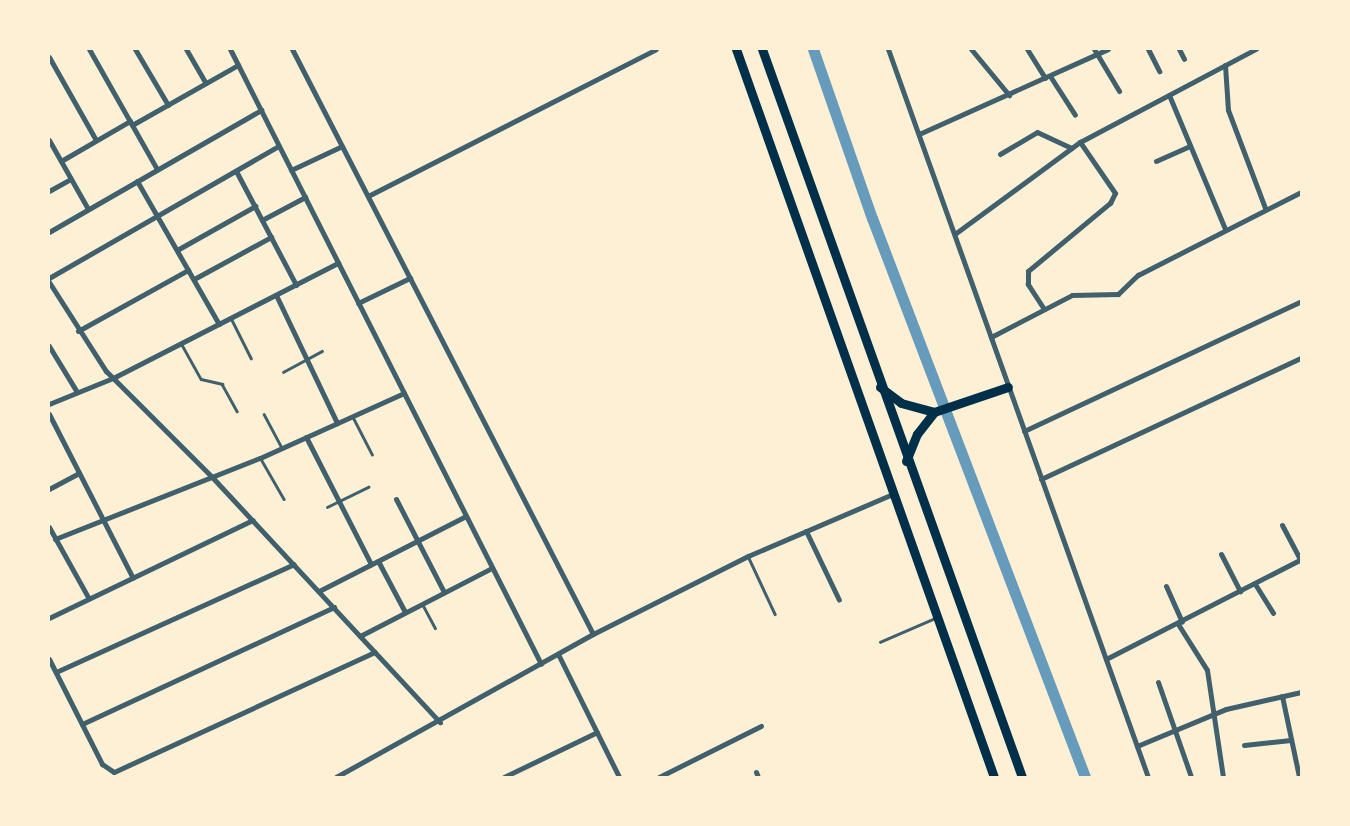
<!DOCTYPE html>
<html>
<head>
<meta charset="utf-8">
<style>
  body { margin:0 }
  #map { position:relative; width:1350px; height:826px; overflow:hidden; background:#fdf0d5; font-family:Karla,sans-serif }
  div>[style] { position:absolute }
  [style*='--x'] { left:calc(var(--x)*1px); top:calc(var(--y)*1px); width:calc(var(--w)*1px); rotate:calc(var(--a)*1deg) }
  .canal>* { height:11px; margin:-5.5px; padding:0 5.5px; transform-origin:5.5px; border-radius:5.5px; background:#669bbc }
  .service>* { height:2.5px; margin:-1.25px; padding:0 1.25px; transform-origin:1.25px; border-radius:1.25px; background:#3f606c }
  .minor>* { height:5px; margin:-2.5px; padding:0 2.5px; transform-origin:2.5px; border-radius:2.5px; background:#3f606c }
  .trunk>* { height:9px; margin:-4.5px; padding:0 4.5px; transform-origin:4.5px; border-radius:4.5px; background:#003049 }
  span { translate:-50% -50%; white-space:nowrap; text-align:center; line-height:1.15; -webkit-text-stroke:4px #fdf0d5; paint-order:stroke }
  .frame { position:absolute; inset:0; border:50px solid #fdf0d5; pointer-events:none }
</style>
</head>
<body>
<div id="map">
  <div class="canal">
    <i style="--x:813;--y:49;--w:179;--a:70.8"></i>
    <i style="--x:872;--y:218;--w:598;--a:69.14"></i>
  </div>
  <div class="service">
    <i style="--x:231;--y:318;--w:45;--a:63.4"></i>
    <i style="--x:181;--y:343;--w:41;--a:60.9"></i>
    <i style="--x:201;--y:379;--w:22;--a:13"></i>
    <i style="--x:222;--y:384;--w:31;--a:61"></i>
    <i style="--x:283;--y:372;--w:44;--a:-28.3"></i>
    <i style="--x:264;--y:414;--w:38;--a:62"></i>
    <i style="--x:353;--y:417;--w:42;--a:62.8"></i>
    <i style="--x:261;--y:459;--w:46;--a:60.1"></i>
    <i style="--x:327;--y:507;--w:46;--a:-26"></i>
    <i style="--x:748;--y:556;--w:64;--a:65"></i>
    <i style="--x:423;--y:605;--w:26;--a:62"></i>
    <i style="--x:880;--y:642;--w:60;--a:-23.6"></i>
  </div>
  <div class="minor">
    <i style="--x:89;--y:49;--w:138;--a:60.5"></i>
    <i style="--x:135;--y:49;--w:65;--a:59.5"></i>
    <i style="--x:186;--y:49;--w:39;--a:60"></i>
    <i style="--x:230;--y:49;--w:689;--a:63.17"></i>
    <i style="--x:292;--y:49;--w:658;--a:62.77"></i>
    <i style="--x:888;--y:49;--w:773;--a:70.35"></i>
    <i style="--x:971;--y:49;--w:60;--a:50.4"></i>
    <i style="--x:1027;--y:49;--w:34;--a:58"></i>
    <i style="--x:1094;--y:49;--w:49;--a:59.2"></i>
    <i style="--x:1148;--y:49;--w:25;--a:63"></i>
    <i style="--x:1179;--y:49;--w:11;--a:63"></i>
    <i style="--x:49;--y:57;--w:95;--a:60.5"></i>
    <i style="--x:1225;--y:65;--w:45;--a:86.2"></i>
    <i style="--x:1228;--y:110;--w:105;--a:69.3"></i>
    <i style="--x:1050;--y:76;--w:46;--a:57.3"></i>
    <i style="--x:1169;--y:95;--w:145;--a:67.3"></i>
    <i style="--x:132;--y:125;--w:122;--a:-29.5"></i>
    <i style="--x:919;--y:134;--w:207;--a:-24.2"></i>
    <i style="--x:49;--y:140;--w:79;--a:60.5"></i>
    <i style="--x:1000;--y:154;--w:43;--a:-30.7"></i>
    <i style="--x:1037;--y:132;--w:38;--a:25"></i>
    <i style="--x:61;--y:161;--w:80;--a:-30.1"></i>
    <i style="--x:1156;--y:161;--w:37;--a:-24"></i>
    <i style="--x:291;--y:170;--w:56;--a:-25.2"></i>
    <i style="--x:236;--y:171;--w:129;--a:62.2"></i>
    <i style="--x:137;--y:181;--w:165;--a:60.2"></i>
    <i style="--x:49;--y:191;--w:25;--a:-29"></i>
    <i style="--x:368;--y:196;--w:323;--a:-27"></i>
    <i style="--x:262;--y:220;--w:49;--a:-28.1"></i>
    <i style="--x:49;--y:232;--w:245;--a:-29.9"></i>
    <i style="--x:956;--y:233;--w:154;--a:-36.3"></i>
    <i style="--x:1080;--y:142;--w:199;--a:-27.9"></i>
    <i style="--x:177;--y:250;--w:90;--a:-29.4"></i>
    <i style="--x:49;--y:278;--w:265;--a:-29.9"></i>
    <i style="--x:194;--y:279;--w:88;--a:-28.6"></i>
    <i style="--x:49;--y:282;--w:106;--a:57.4"></i>
    <i style="--x:106;--y:371;--w:150;--a:45"></i>
    <i style="--x:212;--y:477;--w:335;--a:47.1"></i>
    <i style="--x:276;--y:295;--w:142;--a:64.5"></i>
    <i style="--x:358;--y:303;--w:58;--a:-25.7"></i>
    <i style="--x:1044;--y:309;--w:30;--a:-123"></i>
    <i style="--x:1028;--y:284;--w:13;--a:-90"></i>
    <i style="--x:1028;--y:271;--w:107;--a:-39.7"></i>
    <i style="--x:1110;--y:203;--w:11;--a:-63"></i>
    <i style="--x:1115;--y:193;--w:62;--a:-124.5"></i>
    <i style="--x:78;--y:331;--w:126;--a:-29"></i>
    <i style="--x:991;--y:337;--w:91;--a:-27.4"></i>
    <i style="--x:1072;--y:295;--w:46;--a:-1.2"></i>
    <i style="--x:1118;--y:294;--w:28;--a:-44"></i>
    <i style="--x:1138;--y:275;--w:183;--a:-27"></i>
    <i style="--x:49;--y:346;--w:54;--a:58.7"></i>
    <i style="--x:49;--y:404;--w:69;--a:-22.1"></i>
    <i style="--x:113;--y:378;--w:253;--a:-27.1"></i>
    <i style="--x:49;--y:414;--w:184;--a:62.9"></i>
    <i style="--x:1024;--y:431;--w:306;--a:-25.1"></i>
    <i style="--x:306;--y:437;--w:143;--a:62.9"></i>
    <i style="--x:1041;--y:479;--w:287;--a:-25"></i>
    <i style="--x:49;--y:489;--w:34;--a:-28"></i>
    <i style="--x:396;--y:499;--w:105;--a:62.7"></i>
    <i style="--x:1282;--y:525;--w:41;--a:62.2"></i>
    <i style="--x:49;--y:527;--w:82;--a:60.9"></i>
    <i style="--x:806;--y:531;--w:76;--a:64.4"></i>
    <i style="--x:55;--y:539;--w:220;--a:-21.6"></i>
    <i style="--x:260;--y:458;--w:158;--a:-24.3"></i>
    <i style="--x:1221;--y:554;--w:42;--a:62.8"></i>
    <i style="--x:378;--y:561;--w:58;--a:62.1"></i>
    <i style="--x:1255;--y:584;--w:34;--a:58"></i>
    <i style="--x:1166;--y:586;--w:39;--a:66"></i>
    <i style="--x:319;--y:591;--w:165;--a:-27"></i>
    <i style="--x:49;--y:618;--w:226;--a:-25.7"></i>
    <i style="--x:1178;--y:624;--w:54;--a:57.8"></i>
    <i style="--x:1207;--y:670;--w:108;--a:81.5"></i>
    <i style="--x:360;--y:636;--w:148;--a:-27.3"></i>
    <i style="--x:558;--y:654;--w:137;--a:63.6"></i>
    <i style="--x:49;--y:659;--w:118;--a:63.2"></i>
    <i style="--x:102;--y:764;--w:14;--a:34"></i>
    <i style="--x:114;--y:772;--w:287;--a:-24.7"></i>
    <i style="--x:1106;--y:659;--w:219;--a:-27.1"></i>
    <i style="--x:56;--y:672;--w:261;--a:-24.4"></i>
    <i style="--x:1158;--y:682;--w:101;--a:70.8"></i>
    <i style="--x:1282;--y:696;--w:83;--a:78.1"></i>
    <i style="--x:82;--y:724;--w:278;--a:-24.9"></i>
    <i style="--x:1244;--y:745;--w:47;--a:-6.1"></i>
    <i style="--x:1137;--y:746;--w:96;--a:-22.6"></i>
    <i style="--x:1226;--y:709;--w:77;--a:-12.8"></i>
    <i style="--x:756;--y:772;--w:5;--a:68"></i>
    <i style="--x:336;--y:777;--w:294;--a:-29.1"></i>
    <i style="--x:593;--y:634;--w:174;--a:-26.7"></i>
    <i style="--x:748;--y:556;--w:158;--a:-23.2"></i>
    <i style="--x:504;--y:777;--w:103;--a:-25.8"></i>
    <i style="--x:659;--y:777;--w:114;--a:-26.6"></i>
  </div>
  <div class="trunk">
    <i style="--x:736;--y:49;--w:772;--a:70.49"></i>
    <i style="--x:762;--y:49;--w:773;--a:70.35"></i>
    <i style="--x:880;--y:387;--w:26;--a:37"></i>
    <i style="--x:901;--y:403;--w:34;--a:15"></i>
    <i style="--x:934;--y:412;--w:78;--a:-18.7"></i>
    <i style="--x:906;--y:461;--w:29;--a:-68"></i>
    <i style="--x:917;--y:434;--w:28;--a:-52"></i>
  </div>
  <div class="frame"></div>
</div>
</body>
</html>
